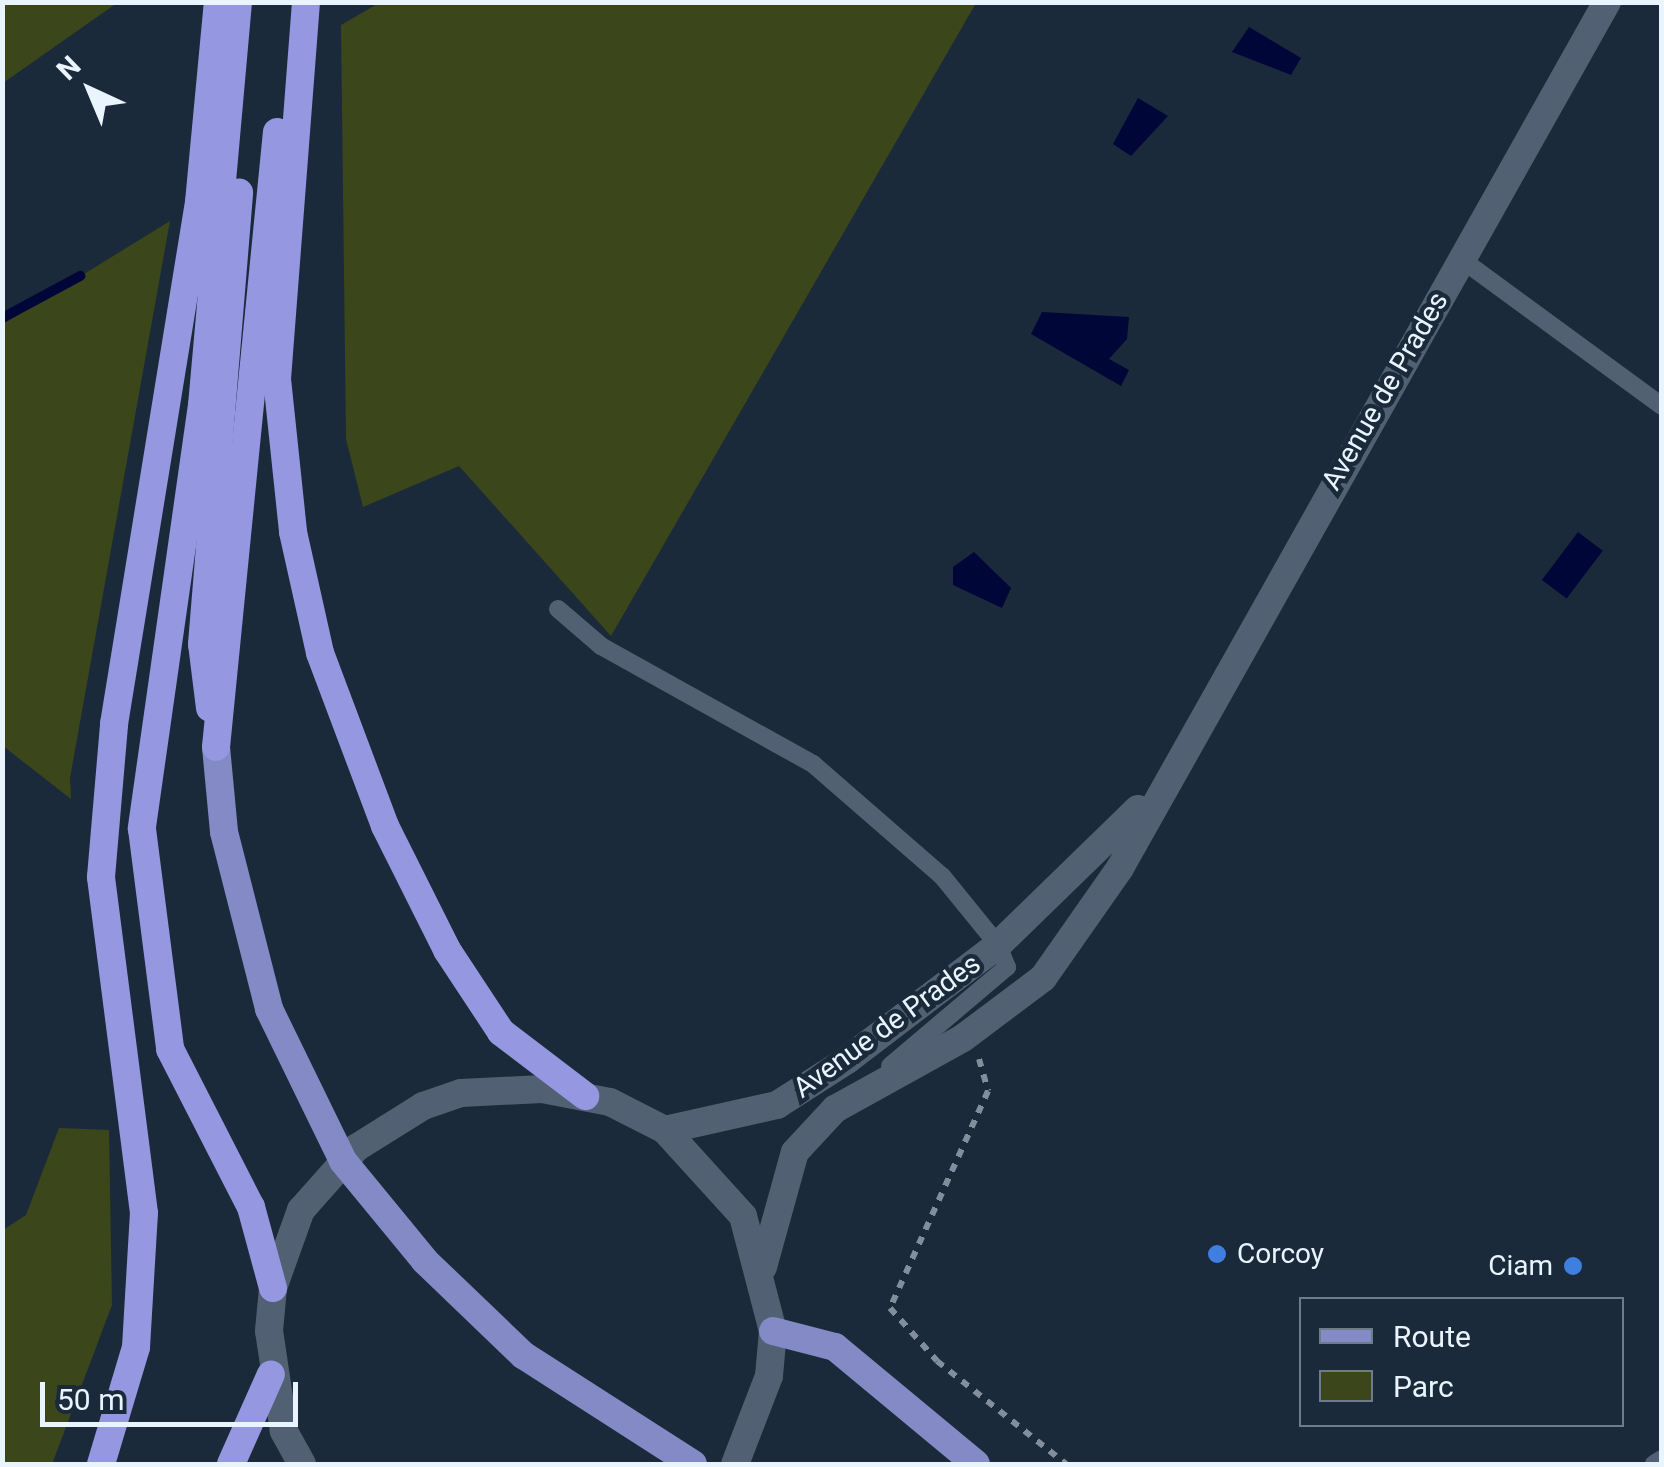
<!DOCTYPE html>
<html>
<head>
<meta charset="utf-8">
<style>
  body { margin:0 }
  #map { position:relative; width:1664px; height:1467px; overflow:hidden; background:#1b2a3a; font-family:Roboto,sans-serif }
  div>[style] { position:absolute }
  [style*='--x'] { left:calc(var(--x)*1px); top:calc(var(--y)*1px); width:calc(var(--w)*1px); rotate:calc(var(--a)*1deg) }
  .green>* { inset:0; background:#3c461b }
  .water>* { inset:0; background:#000638; transform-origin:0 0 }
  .stream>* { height:10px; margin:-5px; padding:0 5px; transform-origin:5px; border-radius:5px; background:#000638 }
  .path>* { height:6px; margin-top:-3px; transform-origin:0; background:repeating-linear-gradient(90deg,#828e9b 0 8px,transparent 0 16px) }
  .service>* { height:18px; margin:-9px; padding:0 9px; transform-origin:9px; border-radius:9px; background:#516173 }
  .secondary>* { height:28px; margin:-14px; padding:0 14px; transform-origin:14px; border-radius:14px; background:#516173 }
  .primary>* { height:28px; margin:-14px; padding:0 14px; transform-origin:14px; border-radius:14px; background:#848ac5 }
  .trunk>* { height:28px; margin:-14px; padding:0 14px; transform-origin:14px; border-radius:14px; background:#9598e0 }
  .dots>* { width:28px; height:28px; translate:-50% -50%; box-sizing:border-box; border:5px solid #1b2a3a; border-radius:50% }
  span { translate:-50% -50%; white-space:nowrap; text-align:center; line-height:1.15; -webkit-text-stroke:9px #1b2a3a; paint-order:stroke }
  .street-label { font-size:28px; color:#eaf4fe }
  .poi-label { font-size:28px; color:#eaf4fe }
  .left { translate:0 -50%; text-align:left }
  .right { translate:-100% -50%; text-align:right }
  .frame { position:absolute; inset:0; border:5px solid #eaf4fe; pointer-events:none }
  .legend { position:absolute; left:1299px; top:1297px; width:325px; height:130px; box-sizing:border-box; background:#1b2a3a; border:2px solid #6e7b88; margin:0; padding:12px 18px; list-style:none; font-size:30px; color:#eaf4fe }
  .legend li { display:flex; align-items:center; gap:20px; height:50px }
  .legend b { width:50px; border:2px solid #6e7b88 }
  .north { position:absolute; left:40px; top:40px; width:100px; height:100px; -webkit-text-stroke:8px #1b2a3a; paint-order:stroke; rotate:316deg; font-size:28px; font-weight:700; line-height:40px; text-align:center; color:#eaf4fe }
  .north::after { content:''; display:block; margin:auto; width:35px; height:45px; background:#eaf4fe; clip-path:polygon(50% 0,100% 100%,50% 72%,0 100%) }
  .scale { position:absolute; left:40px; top:1382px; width:258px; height:45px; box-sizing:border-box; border:5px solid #eaf4fe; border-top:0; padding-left:12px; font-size:30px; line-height:35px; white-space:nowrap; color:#eaf4fe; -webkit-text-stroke:8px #1b2a3a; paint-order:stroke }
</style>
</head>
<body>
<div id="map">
  <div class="green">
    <i style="clip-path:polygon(3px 2px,117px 2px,117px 3px,3px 83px)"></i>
    <i style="clip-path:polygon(379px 3px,976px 3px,611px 636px,459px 466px,363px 507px,346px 439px,341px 25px)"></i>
    <i style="clip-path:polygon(170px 221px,70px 778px,71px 799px,3px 746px,3px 324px)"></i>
    <i style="clip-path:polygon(59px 1128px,109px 1130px,112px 1305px,52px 1464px,3px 1464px,3px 1230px,26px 1215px)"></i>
  </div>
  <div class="water">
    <i style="clip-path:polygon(1249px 27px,1301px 58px,1291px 75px,1232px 52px)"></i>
    <i style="clip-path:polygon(1138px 98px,1168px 116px,1131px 156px,1113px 144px)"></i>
    <i style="clip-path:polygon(1042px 312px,1129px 317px,1127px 339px,1109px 359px,1129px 370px,1121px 386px,1031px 334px)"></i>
    <i style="left:1578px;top:532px;width:31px;height:60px;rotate:37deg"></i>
    <i style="clip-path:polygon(974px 552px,1011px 588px,1002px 608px,953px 585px,953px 567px)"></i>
  </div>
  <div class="stream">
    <i style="--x:2;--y:318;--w:89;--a:-28.3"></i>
  </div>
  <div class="path">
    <i style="--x:979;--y:1059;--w:33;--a:74"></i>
    <i style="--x:988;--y:1091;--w:238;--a:114.3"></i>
    <i style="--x:890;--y:1308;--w:71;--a:48.4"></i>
    <i style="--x:937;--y:1361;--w:165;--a:38.6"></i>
  </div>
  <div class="service">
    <i style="--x:1461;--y:259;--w:249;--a:36.2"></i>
    <i style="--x:558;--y:609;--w:57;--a:40.7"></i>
    <i style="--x:601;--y:646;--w:243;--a:29.1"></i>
    <i style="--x:813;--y:764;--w:171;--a:41"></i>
    <i style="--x:942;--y:876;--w:89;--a:50.9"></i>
    <i style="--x:998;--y:945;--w:24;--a:68"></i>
    <i style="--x:1007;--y:967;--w:153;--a:139.8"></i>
    <i style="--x:1654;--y:1464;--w:9;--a:-32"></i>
  </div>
  <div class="secondary">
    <i style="--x:665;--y:1130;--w:115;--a:-12.6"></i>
    <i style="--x:777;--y:1105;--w:83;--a:-32.7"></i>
    <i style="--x:847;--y:1060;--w:190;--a:-37.3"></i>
    <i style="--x:998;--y:945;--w:195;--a:-44.2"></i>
    <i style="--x:763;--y:1267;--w:119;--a:-74.5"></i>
    <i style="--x:795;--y:1152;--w:59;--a:-47.1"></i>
    <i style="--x:835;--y:1109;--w:146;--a:-29"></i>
    <i style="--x:963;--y:1038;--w:100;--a:-36.9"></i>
    <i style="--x:1043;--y:978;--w:134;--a:-55"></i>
    <i style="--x:1120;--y:868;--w:994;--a:-60.65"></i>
    <i style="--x:302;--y:1464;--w:38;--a:-119"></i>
    <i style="--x:284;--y:1431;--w:101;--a:-98.5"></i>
    <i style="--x:269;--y:1331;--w:43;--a:-84.7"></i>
    <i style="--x:273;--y:1288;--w:83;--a:-70.3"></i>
    <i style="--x:301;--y:1210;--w:83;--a:-48.4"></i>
    <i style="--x:356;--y:1148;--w:79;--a:-32.1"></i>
    <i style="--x:423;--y:1106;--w:40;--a:-18.9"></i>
    <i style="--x:461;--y:1093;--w:81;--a:-2.8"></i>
    <i style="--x:542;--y:1089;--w:69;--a:10.8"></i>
    <i style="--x:610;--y:1102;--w:62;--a:27"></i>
    <i style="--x:665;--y:1130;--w:116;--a:47.8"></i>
    <i style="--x:743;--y:1216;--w:119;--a:75.4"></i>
    <i style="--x:773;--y:1331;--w:45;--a:95.1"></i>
    <i style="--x:769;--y:1376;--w:94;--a:111.1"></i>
  </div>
  <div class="primary">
    <i style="--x:216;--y:747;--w:85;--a:84.6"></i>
    <i style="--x:224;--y:832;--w:183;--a:75.7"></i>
    <i style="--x:269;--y:1009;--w:169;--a:64"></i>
    <i style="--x:343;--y:1161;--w:129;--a:50.6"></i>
    <i style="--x:425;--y:1261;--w:136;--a:43.8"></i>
    <i style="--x:523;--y:1355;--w:202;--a:32.7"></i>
    <i style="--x:773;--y:1331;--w:64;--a:14.5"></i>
    <i style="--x:835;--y:1347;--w:183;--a:39.7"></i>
  </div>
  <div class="trunk">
    <i style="--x:238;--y:2;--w:405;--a:95.1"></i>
    <i style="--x:202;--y:405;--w:428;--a:98.1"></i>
    <i style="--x:142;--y:829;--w:222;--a:82.7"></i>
    <i style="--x:170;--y:1049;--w:178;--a:62.9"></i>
    <i style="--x:251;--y:1207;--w:84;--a:74.8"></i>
    <i style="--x:306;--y:2;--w:378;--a:94.4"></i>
    <i style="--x:277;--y:379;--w:154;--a:84"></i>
    <i style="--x:293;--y:532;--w:124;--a:77.4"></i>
    <i style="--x:320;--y:653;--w:185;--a:69.4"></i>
    <i style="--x:385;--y:826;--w:139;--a:63.4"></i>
    <i style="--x:447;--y:950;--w:98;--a:56.6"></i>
    <i style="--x:501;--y:1032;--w:106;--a:37.3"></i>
    <i style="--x:210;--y:708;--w:64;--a:-97.1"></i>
    <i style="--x:202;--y:644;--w:453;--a:-85.3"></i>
    <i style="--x:216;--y:747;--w:618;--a:-84.34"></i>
    <i style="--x:101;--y:1464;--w:122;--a:-73.3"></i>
    <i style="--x:136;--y:1347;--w:134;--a:-86.6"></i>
    <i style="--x:144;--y:1213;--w:339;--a:-97.3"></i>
    <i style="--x:101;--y:877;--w:154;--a:-85.1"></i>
    <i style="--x:114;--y:724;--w:529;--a:-80.75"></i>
    <i style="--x:199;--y:202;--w:201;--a:-84.6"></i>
    <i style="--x:231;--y:1464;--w:98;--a:-66"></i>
  </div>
  <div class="dots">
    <i style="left:1217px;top:1254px;background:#3f7fe0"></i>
    <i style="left:1573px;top:1266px;background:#3f7fe0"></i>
  </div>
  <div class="street-label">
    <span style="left:1385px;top:391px;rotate:-60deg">Avenue de Prades</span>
    <span style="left:887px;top:1026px;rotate:-36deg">Avenue de Prades</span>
  </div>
  <div class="poi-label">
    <span class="left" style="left:1237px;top:1254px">Corcoy</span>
    <span class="right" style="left:1553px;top:1266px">Ciam</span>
  </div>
  <div class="frame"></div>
  <ul class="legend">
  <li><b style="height:12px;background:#848ac5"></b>Route</li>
  <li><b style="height:28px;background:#3c461b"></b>Parc</li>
  </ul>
  <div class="north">N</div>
  <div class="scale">50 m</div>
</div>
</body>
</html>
